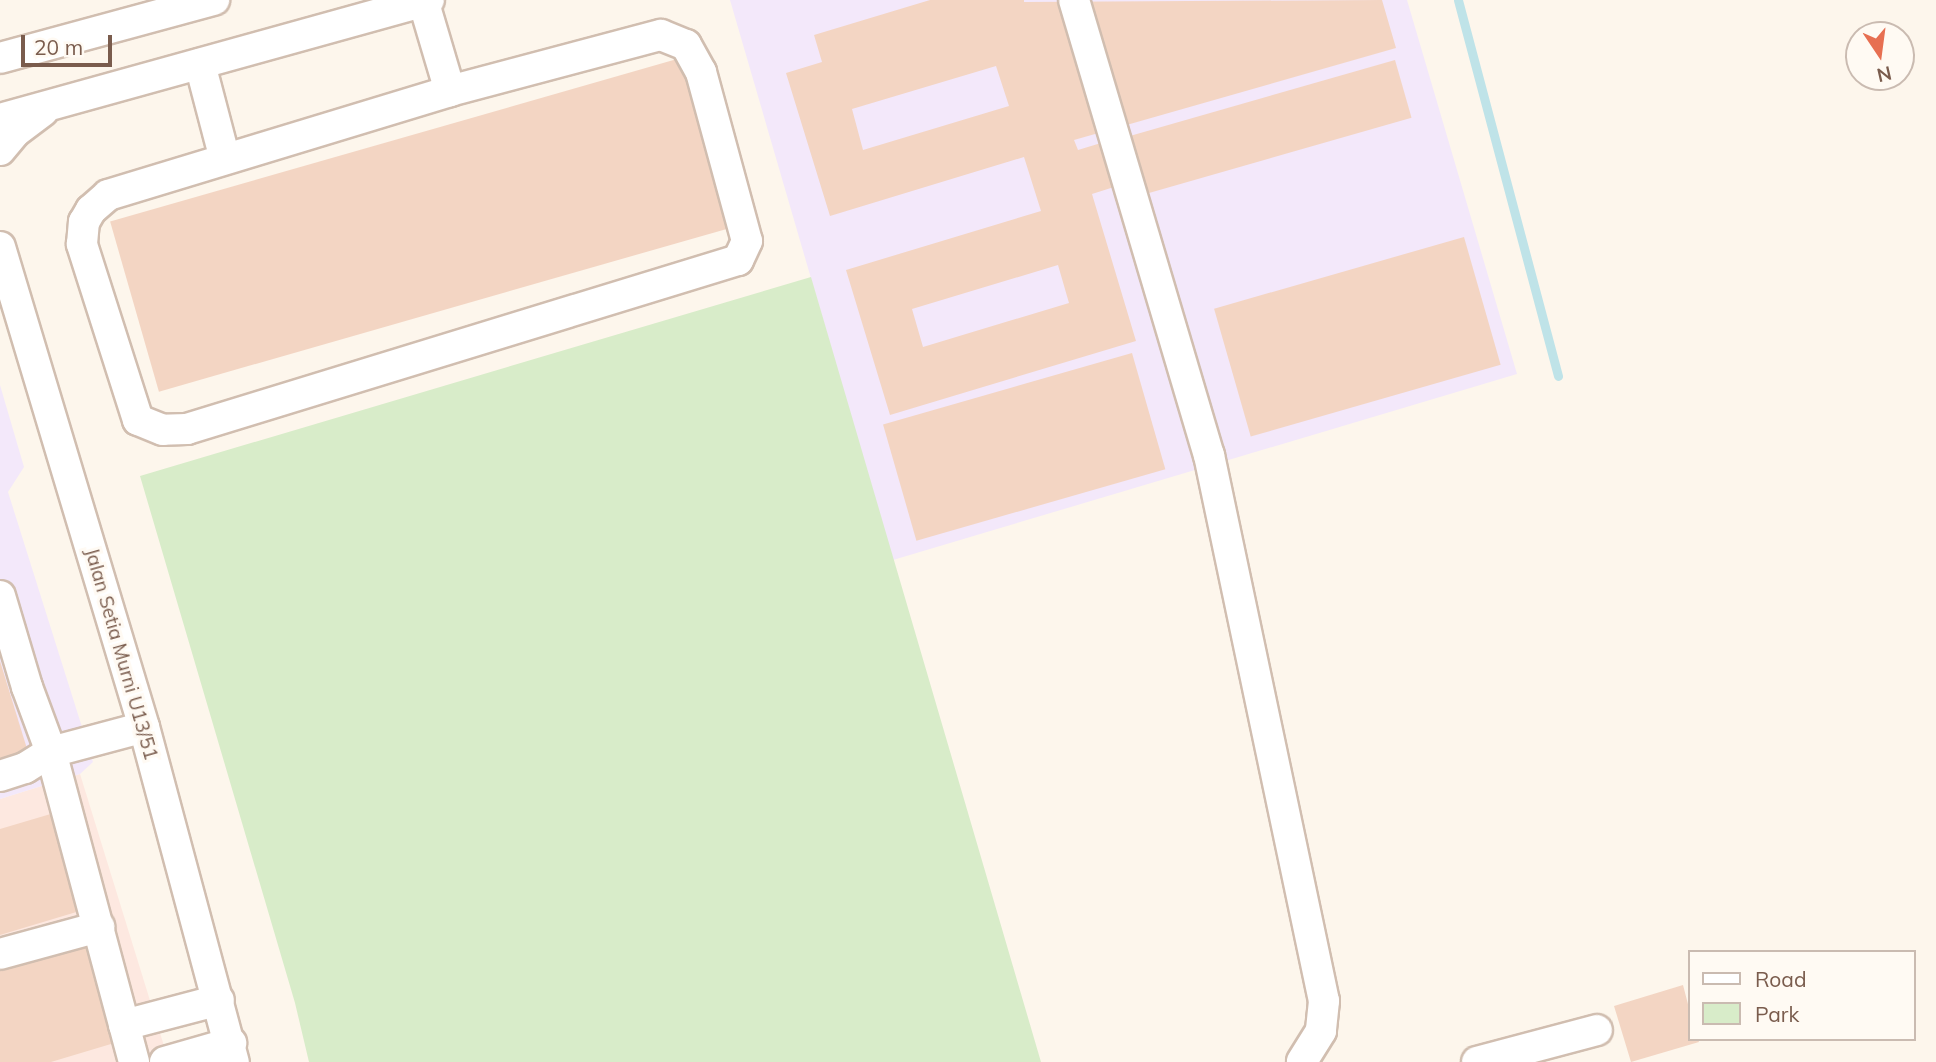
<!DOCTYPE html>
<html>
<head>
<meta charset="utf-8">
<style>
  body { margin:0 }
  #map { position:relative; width:1936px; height:1062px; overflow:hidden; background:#fdf6ec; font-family:Mulish,sans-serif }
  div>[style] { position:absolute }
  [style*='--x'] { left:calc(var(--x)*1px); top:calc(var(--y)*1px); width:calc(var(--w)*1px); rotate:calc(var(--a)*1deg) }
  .commercial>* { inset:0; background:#fde8e0 }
  .education>* { inset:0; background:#f3e8fa }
  .green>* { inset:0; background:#d8ecc9 }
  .stream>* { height:9px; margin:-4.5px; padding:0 4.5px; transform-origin:4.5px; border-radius:4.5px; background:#bfe3e8 }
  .building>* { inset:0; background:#f3d5c3; transform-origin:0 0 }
  .roads { filter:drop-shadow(2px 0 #d1beb0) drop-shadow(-2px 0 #d1beb0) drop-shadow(0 2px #d1beb0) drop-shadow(0 -2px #d1beb0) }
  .minor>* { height:30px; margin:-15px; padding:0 15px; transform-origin:15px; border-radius:15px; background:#fff }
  span { translate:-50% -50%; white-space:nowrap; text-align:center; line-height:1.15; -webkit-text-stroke:6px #fffaf3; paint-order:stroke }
  .street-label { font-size:19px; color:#7a5c4d }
  .legend { position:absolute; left:1688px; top:950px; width:228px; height:91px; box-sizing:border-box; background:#fffaf3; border:2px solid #cabbb1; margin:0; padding:9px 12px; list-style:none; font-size:21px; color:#7a5c4d }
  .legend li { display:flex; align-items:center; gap:14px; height:35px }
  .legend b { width:35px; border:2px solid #cabbb1 }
  .north { position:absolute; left:1845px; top:21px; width:70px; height:70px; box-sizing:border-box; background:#fffaf3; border:2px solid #cabbb1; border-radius:50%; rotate:167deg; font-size:19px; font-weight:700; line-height:28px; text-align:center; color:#7a5c4d }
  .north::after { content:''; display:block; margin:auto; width:24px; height:32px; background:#e76f51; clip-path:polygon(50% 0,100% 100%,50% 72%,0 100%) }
  .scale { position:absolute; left:21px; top:35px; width:91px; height:32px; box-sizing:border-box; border:4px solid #7a5c4d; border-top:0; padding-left:9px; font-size:21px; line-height:24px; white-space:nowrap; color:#7a5c4d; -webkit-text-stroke:5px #fffaf3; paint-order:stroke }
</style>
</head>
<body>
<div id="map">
  <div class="commercial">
    <i style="clip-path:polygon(80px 774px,169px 1062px,0 1062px,0 799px)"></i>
  </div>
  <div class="education">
    <i style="clip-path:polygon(730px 0,1407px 0,1517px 374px,893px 560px)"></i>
    <i style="clip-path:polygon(0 385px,24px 467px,8px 492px,93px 762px,80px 774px,0 799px)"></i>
  </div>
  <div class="green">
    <i style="clip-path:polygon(811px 277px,1041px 1062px,309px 1062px,295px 1003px,140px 476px)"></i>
  </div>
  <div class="stream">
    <i style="--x:1458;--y:0;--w:389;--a:75.1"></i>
  </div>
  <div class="building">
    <i style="clip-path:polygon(evenodd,930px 0,1024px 0,1024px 2px,1382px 0,1396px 48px,1074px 140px,1078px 150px,1101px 143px,1114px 187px,1092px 194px,1136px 341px,890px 415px,846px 270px,1041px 211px,1024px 157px,830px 216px,786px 73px,822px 62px,814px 35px,930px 0,996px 66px,1009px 106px,863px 150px,852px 109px,996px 66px,930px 0,1058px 265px,1069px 303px,923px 347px,912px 309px,1058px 265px)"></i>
    <i style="left:684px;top:57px;width:177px;height:597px;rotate:74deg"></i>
    <i style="left:1395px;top:60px;width:60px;height:274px;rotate:74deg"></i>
    <i style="left:1464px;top:237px;width:133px;height:260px;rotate:74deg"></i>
    <i style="left:1132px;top:353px;width:121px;height:259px;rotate:74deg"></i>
    <i style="clip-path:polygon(0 661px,28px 752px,0 760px)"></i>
    <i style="clip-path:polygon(54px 813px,83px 910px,0 935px,0 829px)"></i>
    <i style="clip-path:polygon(91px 943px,121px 1041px,51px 1062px,0 1062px,0 970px)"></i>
    <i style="clip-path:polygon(1683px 985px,1689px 1008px,1689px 1039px,1698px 1039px,1699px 1042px,1631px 1062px,1614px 1006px)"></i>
  </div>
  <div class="roads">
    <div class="minor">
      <i style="--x:423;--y:0;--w:95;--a:73.5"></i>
      <i style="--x:1074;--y:0;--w:475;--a:73.5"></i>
      <i style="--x:1209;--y:455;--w:558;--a:78.11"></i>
      <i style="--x:1324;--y:1001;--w:30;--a:96"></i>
      <i style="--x:1321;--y:1031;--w:36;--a:122"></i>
      <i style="--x:661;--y:35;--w:27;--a:22"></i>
      <i style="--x:686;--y:45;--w:31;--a:61"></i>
      <i style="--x:701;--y:72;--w:175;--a:74.8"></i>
      <i style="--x:747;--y:241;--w:21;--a:115"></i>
      <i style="--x:738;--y:260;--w:576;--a:162.95"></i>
      <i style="--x:187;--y:429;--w:24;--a:178"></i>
      <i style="--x:163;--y:430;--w:27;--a:-158"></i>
      <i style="--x:138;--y:420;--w:185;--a:-107.7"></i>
      <i style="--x:82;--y:244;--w:22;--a:-85"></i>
      <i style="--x:84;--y:222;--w:14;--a:-60"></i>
      <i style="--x:91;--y:210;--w:23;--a:-41"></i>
      <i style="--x:108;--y:195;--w:357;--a:-16.9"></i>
      <i style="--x:450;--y:91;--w:218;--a:-14.9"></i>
      <i style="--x:0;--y:58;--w:222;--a:-15.2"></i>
      <i style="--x:200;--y:64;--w:98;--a:75.3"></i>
      <i style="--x:0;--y:119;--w:445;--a:-15.5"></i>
      <i style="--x:0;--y:150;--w:23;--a:-50"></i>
      <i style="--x:15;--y:132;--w:35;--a:-37"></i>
      <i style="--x:0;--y:247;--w:501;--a:73.3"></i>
      <i style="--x:144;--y:727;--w:347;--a:75"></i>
      <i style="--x:0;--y:596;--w:95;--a:73.5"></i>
      <i style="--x:27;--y:687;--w:69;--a:69.7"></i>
      <i style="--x:51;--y:752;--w:321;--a:75"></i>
      <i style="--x:0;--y:776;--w:26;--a:-18"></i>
      <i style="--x:25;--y:768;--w:31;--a:-32"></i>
      <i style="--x:51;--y:752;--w:96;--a:-15"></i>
      <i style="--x:0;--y:954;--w:103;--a:-15.3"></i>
      <i style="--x:124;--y:1025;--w:98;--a:-14.7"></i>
      <i style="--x:165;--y:1062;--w:69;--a:-16.1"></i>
      <i style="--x:1477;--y:1062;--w:124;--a:-14.9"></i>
    </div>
  </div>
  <div class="street-label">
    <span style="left:121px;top:654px;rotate:74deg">Jalan Setia Murni U13/51</span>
  </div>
  <ul class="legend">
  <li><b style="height:9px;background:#fff"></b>Road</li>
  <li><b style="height:19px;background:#d8ecc9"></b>Park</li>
  </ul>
  <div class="north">N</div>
  <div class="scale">20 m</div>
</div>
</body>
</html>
